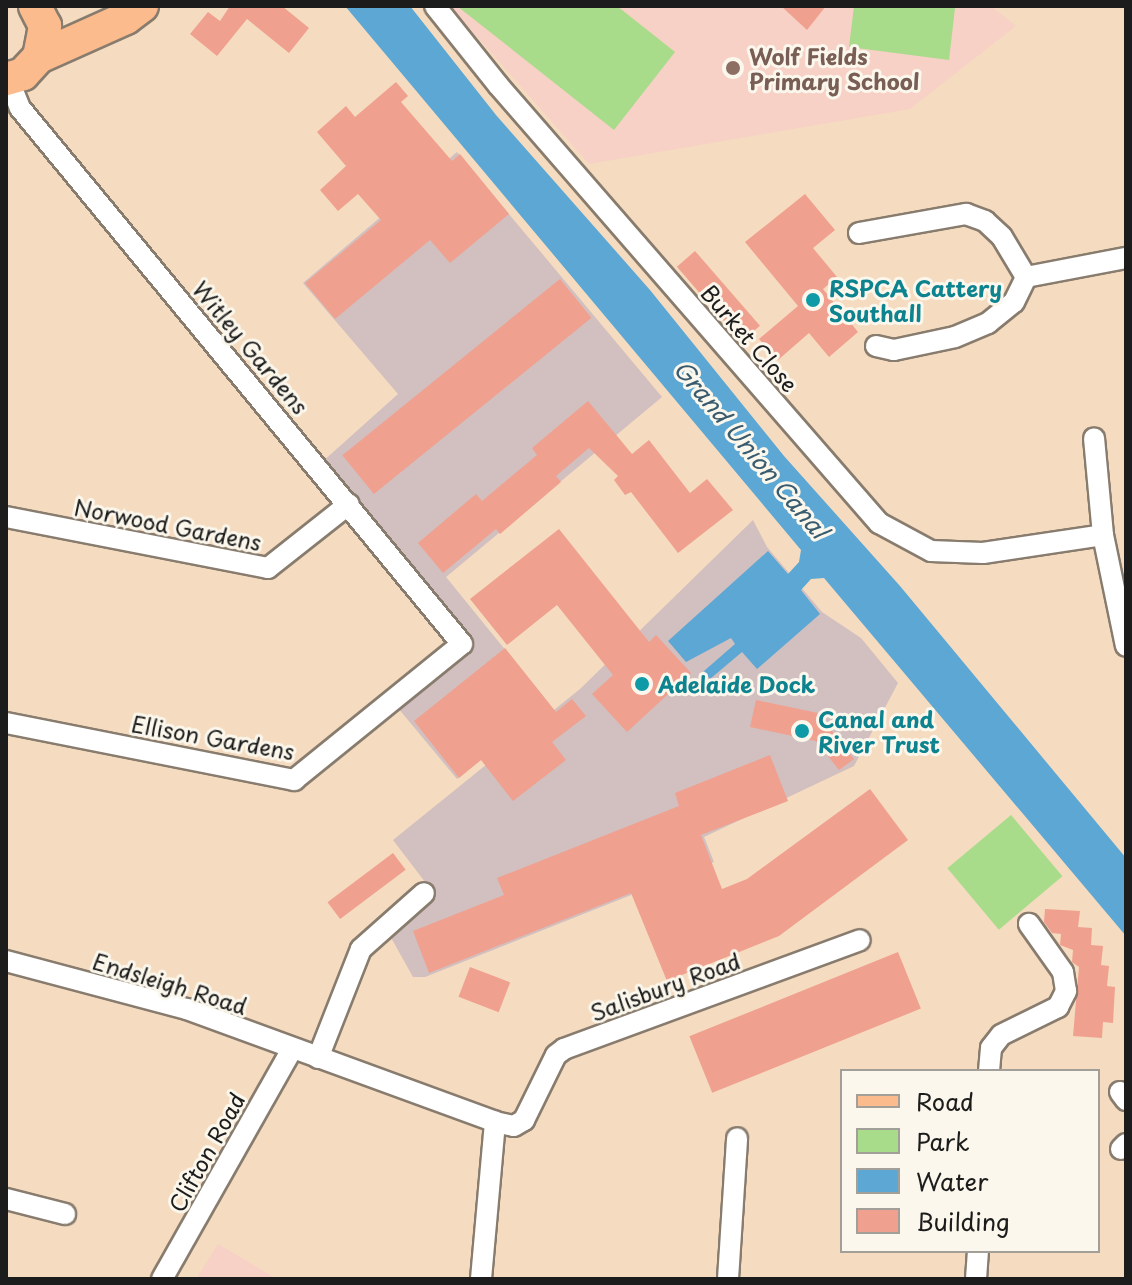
<!DOCTYPE html>
<html>
<head>
<meta charset="utf-8">
<style>
  body { margin:0 }
  #map { position:relative; width:1132px; height:1285px; overflow:hidden; background:#f5dbbf; font-family:"Playpen Sans",sans-serif }
  div>[style] { position:absolute }
  [style*='--x'] { left:calc(var(--x)*1px); top:calc(var(--y)*1px); width:calc(var(--w)*1px); rotate:calc(var(--a)*1deg) }
  .built>* { inset:0; background:#f7d1c6 }
  .industrial>* { inset:0; background:#d2bfbf }
  .green>* { inset:0; background:#a8db8a; transform-origin:0 0 }
  .water>* { inset:0; background:#5ca7d4 }
  .building>* { inset:0; background:#f0a08e; transform-origin:0 0 }
  .roads { filter:drop-shadow(2px 0 #887c6e) drop-shadow(-2px 0 #887c6e) drop-shadow(0 2px #887c6e) drop-shadow(0 -2px #887c6e) }
  .street>* { height:20px; margin:-10px; padding:0 10px; transform-origin:10px; border-radius:10px; background:#fff }
  .primary>* { height:32px; margin:-16px; padding:0 16px; transform-origin:16px; border-radius:16px; background:#fbbb8c }
  .dots>* { width:22px; height:22px; translate:-50% -50%; box-sizing:border-box; border:4px solid #fbf7ec; border-radius:50% }
  span { translate:-50% -50%; white-space:nowrap; text-align:center; line-height:1.15; -webkit-text-stroke:6px #fbf7ec; paint-order:stroke }
  .education-label { font-size:22px; color:#785e54; font-weight:700 }
  .left { translate:0 -50%; text-align:left }
  .culture-label { font-size:22px; color:#0d838f; font-weight:700 }
  .street-label { font-size:22px; color:#1c1c1c }
  .water-label { font-size:24px; color:#395b6f; font-style:italic }
  .frame { position:absolute; inset:0; border:8px solid #1c1c1c; pointer-events:none }
  .legend { position:absolute; left:840px; top:1069px; width:260px; height:184px; box-sizing:border-box; background:#fbf7ec; border:2px solid #a29f99; margin:0; padding:10px 14px; list-style:none; font-size:24px; color:#1c1c1c }
  .legend li { display:flex; align-items:center; gap:16px; height:40px }
  .legend b { width:40px; border:2px solid #a29f99 }
</style>
</head>
<body>
<div id="map">
  <div class="built">
    <i style="clip-path:polygon(450px 6px,991px 6px,1016px 26px,910px 109px,589px 164px)"></i>
    <i style="clip-path:polygon(218px 1244px,277px 1279px,196px 1279px)"></i>
  </div>
  <div class="industrial">
    <i style="clip-path:polygon(457px 152px,662px 397px,446px 577px,550px 705px,457px 779px,393px 702px,468px 645px,321px 463px,398px 394px,303px 283px)"></i>
    <i style="clip-path:polygon(753px 520px,767px 547px,822px 612px,861px 638px,898px 683px,854px 766px,704px 837px,714px 862px,425px 977px,413px 977px,389px 934px,435px 895px,393px 840px,580px 689px)"></i>
  </div>
  <div class="green">
    <i style="clip-path:polygon(457px 6px,617px 6px,675px 52px,614px 130px)"></i>
    <i style="clip-path:polygon(854px 6px,955px 8px,949px 60px,849px 47px)"></i>
    <i style="left:1011px;top:815px;width:80px;height:83px;rotate:50deg"></i>
  </div>
  <div class="water">
    <i style="clip-path:polygon(345px 6px,410px 6px,496px 115px,650px 290px,784px 456px,900px 586px,1126px 858px,1126px 936px,824px 578px,811px 579px,801px 590px,820px 614px,757px 669px,742px 652px,710px 679px,704px 671px,735px 644px,731px 638px,686px 662px,668px 641px,768px 551px,788px 574px,799px 562px,801px 550px)"></i>
  </div>
  <div class="building">
    <i style="clip-path:polygon(230px 6px,282px 6px,309px 28px,289px 53px,247px 19px,217px 56px,190px 34px,208px 12px,220px 21px)"></i>
    <i style="clip-path:polygon(781px 6px,826px 6px,807px 30px)"></i>
    <i style="clip-path:polygon(396px 82px,408px 96px,401px 102px,452px 161px,460px 154px,509px 214px,450px 263px,430px 240px,335px 319px,305px 283px,381px 220px,358px 194px,338px 211px,320px 190px,346px 166px,317px 132px,346px 106px,355px 117px)"></i>
    <i style="clip-path:polygon(805px 194px,835px 230px,813px 248px,837px 277px,823px 289px,858px 332px,829px 357px,809px 333px,778px 360px,759px 339px,798px 306px,745px 242px)"></i>
    <i style="left:695px;top:251px;width:99px;height:24px;rotate:49deg"></i>
    <i style="left:560px;top:279px;width:50px;height:280px;rotate:51deg"></i>
    <i style="clip-path:polygon(588px 401px,632px 454px,649px 440px,690px 493px,707px 479px,733px 510px,678px 553px,631px 492px,625px 495px,614px 480px,618px 476px,589px 448px,556px 476px,561px 482px,500px 534px,496px 529px,443px 573px,418px 543px,476px 494px,482px 501px,537px 455px,532px 448px)"></i>
    <i style="clip-path:polygon(559px 529px,649px 642px,656px 635px,691px 673px,627px 732px,592px 694px,613px 675px,557px 605px,507px 645px,470px 599px)"></i>
    <i style="clip-path:polygon(505px 648px,556px 712px,572px 699px,586px 716px,552px 742px,566px 760px,513px 801px,481px 760px,459px 778px,414px 721px)"></i>
    <i style="clip-path:polygon(756px 700px,818px 713px,854px 759px,839px 770px,816px 741px,750px 727px)"></i>
    <i style="clip-path:polygon(770px 755px,788px 801px,701px 835px,722px 889px,747px 879px,870px 789px,908px 840px,779px 936px,667px 981px,631px 893px,429px 973px,413px 931px,504px 895px,497px 878px,679px 806px,675px 793px)"></i>
    <i style="left:393px;top:853px;width:21px;height:82px;rotate:53deg"></i>
    <i style="clip-path:polygon(1045px 909px,1080px 911px,1078px 927px,1092px 928px,1091px 945px,1103px 946px,1101px 965px,1109px 966px,1107px 986px,1115px 987px,1113px 1023px,1103px 1022px,1102px 1038px,1073px 1036px,1079px 967px,1072px 962px,1073px 950px,1060px 945px,1061px 934px,1052px 933px,1044px 922px)"></i>
    <i style="left:898px;top:952px;width:61px;height:225px;rotate:68deg"></i>
    <i style="left:470px;top:967px;width:43px;height:32px;rotate:21deg"></i>
  </div>
  <div class="roads">
    <div class="street">
      <i style="--x:435;--y:6;--w:101;--a:51.4"></i>
      <i style="--x:498;--y:85;--w:581;--a:48.98"></i>
      <i style="--x:879;--y:523;--w:59;--a:28.3"></i>
      <i style="--x:931;--y:551;--w:52;--a:2.2"></i>
      <i style="--x:983;--y:553;--w:121;--a:-8.5"></i>
      <i style="--x:1103;--y:535;--w:97;--a:-95.3"></i>
      <i style="--x:859;--y:233;--w:109;--a:-10.1"></i>
      <i style="--x:966;--y:214;--w:20;--a:20"></i>
      <i style="--x:985;--y:221;--w:23;--a:43"></i>
      <i style="--x:1002;--y:237;--w:47;--a:59"></i>
      <i style="--x:876;--y:346;--w:18;--a:13"></i>
      <i style="--x:894;--y:350;--w:62;--a:-12"></i>
      <i style="--x:955;--y:337;--w:36;--a:-23"></i>
      <i style="--x:988;--y:323;--w:33;--a:-39"></i>
      <i style="--x:1014;--y:302;--w:28;--a:-64"></i>
      <i style="--x:1026;--y:277;--w:102;--a:-10.8"></i>
      <i style="--x:6;--y:517;--w:267;--a:11"></i>
      <i style="--x:268;--y:568;--w:103;--a:-38.3"></i>
      <i style="--x:1103;--y:535;--w:113;--a:78.3"></i>
      <i style="--x:6;--y:723;--w:294;--a:11.2"></i>
      <i style="--x:294;--y:780;--w:216;--a:-39"></i>
      <i style="--x:462;--y:644;--w:695;--a:-129.51"></i>
      <i style="--x:20;--y:108;--w:31;--a:-112"></i>
      <i style="--x:6;--y:961;--w:187;--a:14.9"></i>
      <i style="--x:187;--y:1009;--w:328;--a:20.1"></i>
      <i style="--x:495;--y:1122;--w:19;--a:12"></i>
      <i style="--x:514;--y:1126;--w:12;--a:-31"></i>
      <i style="--x:524;--y:1120;--w:72;--a:-63.8"></i>
      <i style="--x:556;--y:1055;--w:10;--a:-37"></i>
      <i style="--x:564;--y:1049;--w:315;--a:-20.2"></i>
      <i style="--x:318;--y:1058;--w:117;--a:-68.5"></i>
      <i style="--x:361;--y:949;--w:84;--a:-41.6"></i>
      <i style="--x:989;--y:1071;--w:23;--a:-85"></i>
      <i style="--x:991;--y:1048;--w:16;--a:-52"></i>
      <i style="--x:1001;--y:1035;--w:64;--a:-26.2"></i>
      <i style="--x:1058;--y:1007;--w:18;--a:-63"></i>
      <i style="--x:1066;--y:991;--w:19;--a:-99"></i>
      <i style="--x:1063;--y:972;--w:59;--a:-125.3"></i>
      <i style="--x:1120;--y:1092;--w:10;--a:53"></i>
      <i style="--x:1121;--y:1149;--w:7;--a:-45"></i>
      <i style="--x:6;--y:1199;--w:61;--a:14.3"></i>
      <i style="--x:162;--y:1279;--w:264;--a:-60.5"></i>
      <i style="--x:481;--y:1279;--w:158;--a:-84.9"></i>
      <i style="--x:728;--y:1279;--w:141;--a:-86.3"></i>
      <i style="--x:976;--y:1279;--w:28;--a:-86"></i>
    </div>
    <div class="primary">
      <i style="--x:39;--y:57;--w:95;--a:-24.1"></i>
      <i style="--x:126;--y:18;--w:20;--a:-37"></i>
      <i style="--x:6;--y:79;--w:18;--a:-16"></i>
      <i style="--x:23;--y:74;--w:23;--a:-47"></i>
      <i style="--x:39;--y:57;--w:32;--a:-79"></i>
      <i style="--x:45;--y:26;--w:22;--a:-117"></i>
    </div>
  </div>
  <div class="dots">
    <i style="left:733px;top:68px;background:#8d6e63"></i>
    <i style="left:813px;top:300px;background:#0f9aa8"></i>
    <i style="left:642px;top:684px;background:#0f9aa8"></i>
    <i style="left:802px;top:731px;background:#0f9aa8"></i>
  </div>
  <div class="education-label">
    <span class="left" style="left:749px;top:68px">Wolf Fields<br>Primary School</span>
  </div>
  <div class="culture-label">
    <span class="left" style="left:829px;top:300px">RSPCA Cattery<br>Southall</span>
    <span class="left" style="left:658px;top:684px">Adelaide Dock</span>
    <span class="left" style="left:818px;top:731px">Canal and<br>River Trust</span>
  </div>
  <div class="street-label">
    <span style="left:750px;top:338px;rotate:49deg">Burket Close</span>
    <span style="left:251px;top:347px;rotate:50deg">Witley Gardens</span>
    <span style="left:168px;top:524px;rotate:11deg">Norwood Gardens</span>
    <span style="left:213px;top:737px;rotate:10deg">Ellison Gardens</span>
    <span style="left:170px;top:983px;rotate:17deg">Endsleigh Road</span>
    <span style="left:665px;top:986px;rotate:-20deg">Salisbury Road</span>
    <span style="left:206px;top:1152px;rotate:-61deg">Clifton Road</span>
  </div>
  <div class="water-label">
    <span style="left:751px;top:449px;rotate:50deg">Grand Union Canal</span>
  </div>
  <div class="frame"></div>
  <ul class="legend">
  <li><b style="height:10px;background:#fbbb8c"></b>Road</li>
  <li><b style="height:22px;background:#a8db8a"></b>Park</li>
  <li><b style="height:22px;background:#5ca7d4"></b>Water</li>
  <li><b style="height:22px;background:#f0a08e"></b>Building</li>
  </ul>
</div>
</body>
</html>
